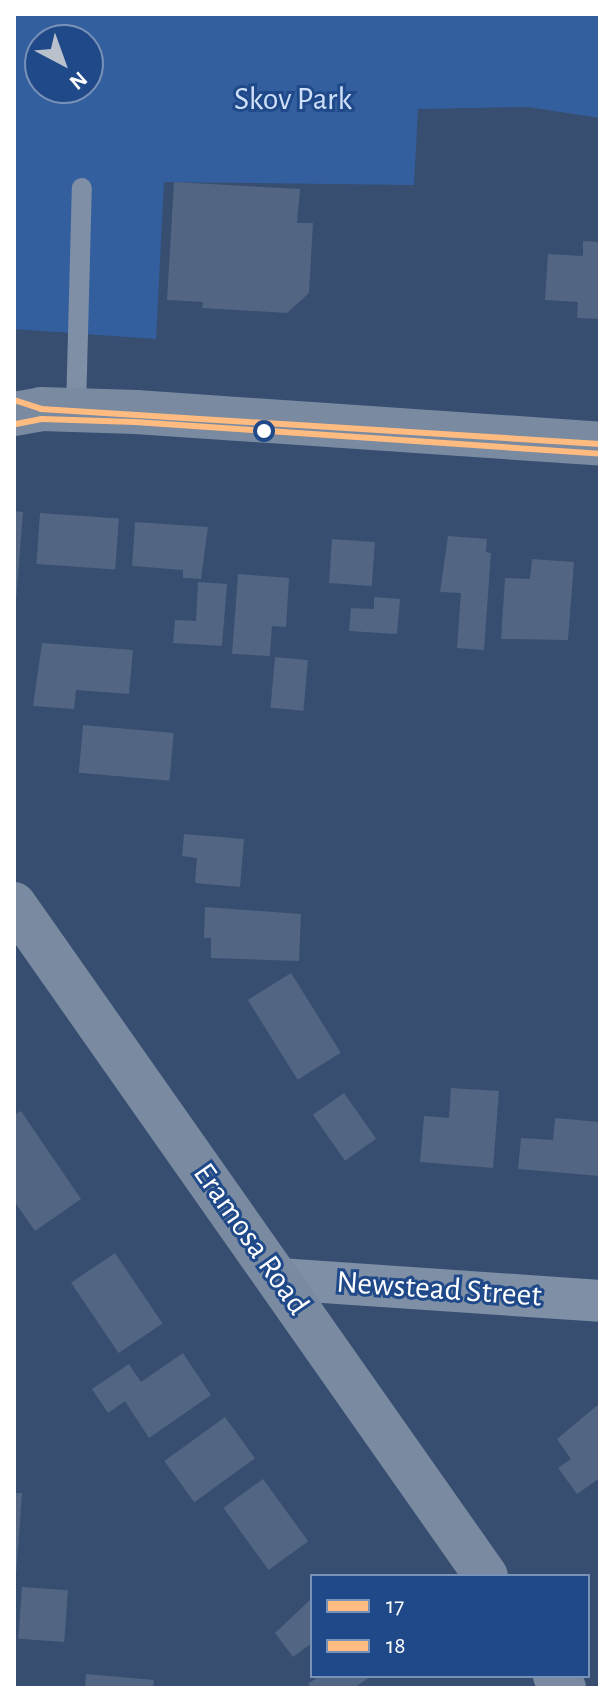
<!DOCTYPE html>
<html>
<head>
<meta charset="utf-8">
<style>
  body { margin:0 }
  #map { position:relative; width:614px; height:1702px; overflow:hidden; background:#374e71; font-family:"Alegreya Sans",sans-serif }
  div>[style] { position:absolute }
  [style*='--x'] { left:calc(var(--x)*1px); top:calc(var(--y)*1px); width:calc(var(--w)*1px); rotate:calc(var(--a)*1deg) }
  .green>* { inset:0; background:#335f9f }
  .building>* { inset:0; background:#526582; transform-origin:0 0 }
  .lane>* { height:20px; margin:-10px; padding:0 10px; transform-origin:10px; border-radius:10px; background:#7e8fa6 }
  .street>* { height:42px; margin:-21px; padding:0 21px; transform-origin:21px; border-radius:21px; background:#7e8fa6 }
  .secondary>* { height:44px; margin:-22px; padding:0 22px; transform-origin:22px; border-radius:22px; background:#798aa1 }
  .bus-1>* { height:6px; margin:-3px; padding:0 3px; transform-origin:3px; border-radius:3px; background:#ffbb80 }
  .bus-2>* { height:6px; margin:-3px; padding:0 3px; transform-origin:3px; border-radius:3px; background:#ffbb80 }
  .dots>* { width:22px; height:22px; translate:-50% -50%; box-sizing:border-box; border:4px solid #1f4989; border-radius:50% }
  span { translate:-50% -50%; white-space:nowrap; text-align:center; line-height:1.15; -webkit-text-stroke:6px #1f4989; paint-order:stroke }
  .park-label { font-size:32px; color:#cfe0f8 }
  .street-label { font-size:32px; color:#fff }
  .frame { position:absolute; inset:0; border:16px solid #fff; pointer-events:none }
  .legend { position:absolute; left:310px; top:1574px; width:280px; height:104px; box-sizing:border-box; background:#1f4989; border:2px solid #7992b8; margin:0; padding:10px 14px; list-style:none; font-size:24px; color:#fff }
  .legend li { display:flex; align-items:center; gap:16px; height:40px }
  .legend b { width:40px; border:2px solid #7992b8 }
  .north { position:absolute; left:24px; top:24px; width:80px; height:80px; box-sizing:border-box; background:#1f4989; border:2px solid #7992b8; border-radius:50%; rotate:139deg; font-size:22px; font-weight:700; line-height:32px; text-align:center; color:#fff }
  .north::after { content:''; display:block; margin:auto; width:28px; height:36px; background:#b9c1cd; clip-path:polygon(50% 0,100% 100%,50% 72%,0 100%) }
</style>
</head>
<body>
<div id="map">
  <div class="green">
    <i style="clip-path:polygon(evenodd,14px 14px,600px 14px,600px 118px,528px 107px,418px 109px,414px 185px,164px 182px,156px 339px,14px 329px,14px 14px,40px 40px,88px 40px,88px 88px,40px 88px,40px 40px)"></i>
  </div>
  <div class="building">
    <i style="clip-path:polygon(174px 182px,300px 189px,297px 223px,313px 223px,309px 293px,287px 313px,202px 308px,203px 302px,167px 300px)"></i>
    <i style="clip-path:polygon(583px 241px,600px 242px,600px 319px,577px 318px,578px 302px,545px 300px,548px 254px,583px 256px)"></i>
    <i style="clip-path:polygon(14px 511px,23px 512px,16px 602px,14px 602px)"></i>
    <i style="left:40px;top:513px;width:79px;height:51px;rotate:4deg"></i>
    <i style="clip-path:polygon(135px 522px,208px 527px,201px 579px,183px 578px,183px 570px,132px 566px)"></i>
    <i style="clip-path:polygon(448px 536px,487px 539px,486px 552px,491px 553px,484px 650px,457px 648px,461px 593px,440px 592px)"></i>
    <i style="left:332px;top:539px;width:43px;height:44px;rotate:4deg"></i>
    <i style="clip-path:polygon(532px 559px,574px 562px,568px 640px,501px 639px,505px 578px,530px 579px)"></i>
    <i style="clip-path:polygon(238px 574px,289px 578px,286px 627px,272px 626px,270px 656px,232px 654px)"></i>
    <i style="clip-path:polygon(198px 582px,227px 584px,222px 646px,173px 643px,175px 620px,196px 621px)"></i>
    <i style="clip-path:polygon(374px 597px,400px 599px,397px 634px,349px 631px,351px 608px,374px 609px)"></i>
    <i style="clip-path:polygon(42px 643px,133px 650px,129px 694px,76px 690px,74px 709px,33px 706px)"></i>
    <i style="left:275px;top:657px;width:33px;height:51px;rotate:5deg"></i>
    <i style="left:83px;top:725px;width:91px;height:48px;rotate:5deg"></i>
    <i style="clip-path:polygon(184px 834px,244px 839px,240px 887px,195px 883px,197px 858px,182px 856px)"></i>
    <i style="clip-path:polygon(205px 907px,301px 914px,299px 961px,211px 958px,211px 938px,204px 938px)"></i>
    <i style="left:291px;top:973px;width:94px;height:51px;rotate:58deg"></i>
    <i style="clip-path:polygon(451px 1088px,499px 1091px,493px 1168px,420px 1162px,424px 1116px,449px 1118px)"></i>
    <i style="left:344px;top:1093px;width:56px;height:38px;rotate:55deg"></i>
    <i style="clip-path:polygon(21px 1111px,81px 1199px,35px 1231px,14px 1201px,14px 1115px)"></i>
    <i style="clip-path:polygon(555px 1118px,600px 1122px,600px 1176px,518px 1169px,521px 1138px,553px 1140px)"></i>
    <i style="left:115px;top:1253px;width:85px;height:53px;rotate:56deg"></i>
    <i style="clip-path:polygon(183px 1353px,211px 1395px,149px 1438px,125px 1401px,108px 1413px,92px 1389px,129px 1364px,141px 1382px)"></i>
    <i style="clip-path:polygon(600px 1403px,600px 1478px,577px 1494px,558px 1468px,571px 1459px,557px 1439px)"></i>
    <i style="left:225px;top:1417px;width:51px;height:75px;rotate:54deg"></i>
    <i style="left:263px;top:1479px;width:77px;height:49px;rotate:54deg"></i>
    <i style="clip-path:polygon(14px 1493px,22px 1493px,16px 1576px,14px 1576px)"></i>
    <i style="left:22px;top:1587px;width:46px;height:52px;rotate:4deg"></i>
    <i style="clip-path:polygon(312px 1598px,312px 1643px,293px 1657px,275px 1633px)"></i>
    <i style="clip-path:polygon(86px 1674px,154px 1680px,153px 1688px,85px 1688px)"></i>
    <i style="clip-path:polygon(319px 1676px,371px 1676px,354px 1688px,311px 1688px,308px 1684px)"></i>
  </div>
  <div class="lane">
    <i style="--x:76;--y:410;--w:222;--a:-88.5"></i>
  </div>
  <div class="street">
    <i style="--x:279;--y:1279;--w:322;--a:3.9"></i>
  </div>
  <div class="secondary">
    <i style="--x:14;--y:414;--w:27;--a:-10"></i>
    <i style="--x:41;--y:409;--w:95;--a:1.8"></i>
    <i style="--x:136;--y:412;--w:465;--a:3.9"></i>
    <i style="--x:14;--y:904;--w:821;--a:54.92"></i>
    <i style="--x:555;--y:1676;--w:15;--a:53"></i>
  </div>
  <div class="bus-1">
    <i style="--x:14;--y:400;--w:28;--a:18"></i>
    <i style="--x:41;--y:409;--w:560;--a:3.58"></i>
  </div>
  <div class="bus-2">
    <i style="--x:16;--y:424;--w:26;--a:-11"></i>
    <i style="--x:42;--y:419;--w:93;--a:1.8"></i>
    <i style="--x:135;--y:422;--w:465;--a:3.9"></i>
  </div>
  <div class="dots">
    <i style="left:264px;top:431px;background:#fff"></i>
  </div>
  <div class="park-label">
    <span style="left:293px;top:99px">Skov Park</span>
  </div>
  <div class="street-label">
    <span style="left:251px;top:1239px;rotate:55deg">Eramosa Road</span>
    <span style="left:439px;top:1289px;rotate:4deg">Newstead Street</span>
  </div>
  <div class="frame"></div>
  <ul class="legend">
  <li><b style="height:10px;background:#ffbb80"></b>17</li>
  <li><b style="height:10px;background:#ffbb80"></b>18</li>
  </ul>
  <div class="north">N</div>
</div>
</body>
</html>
